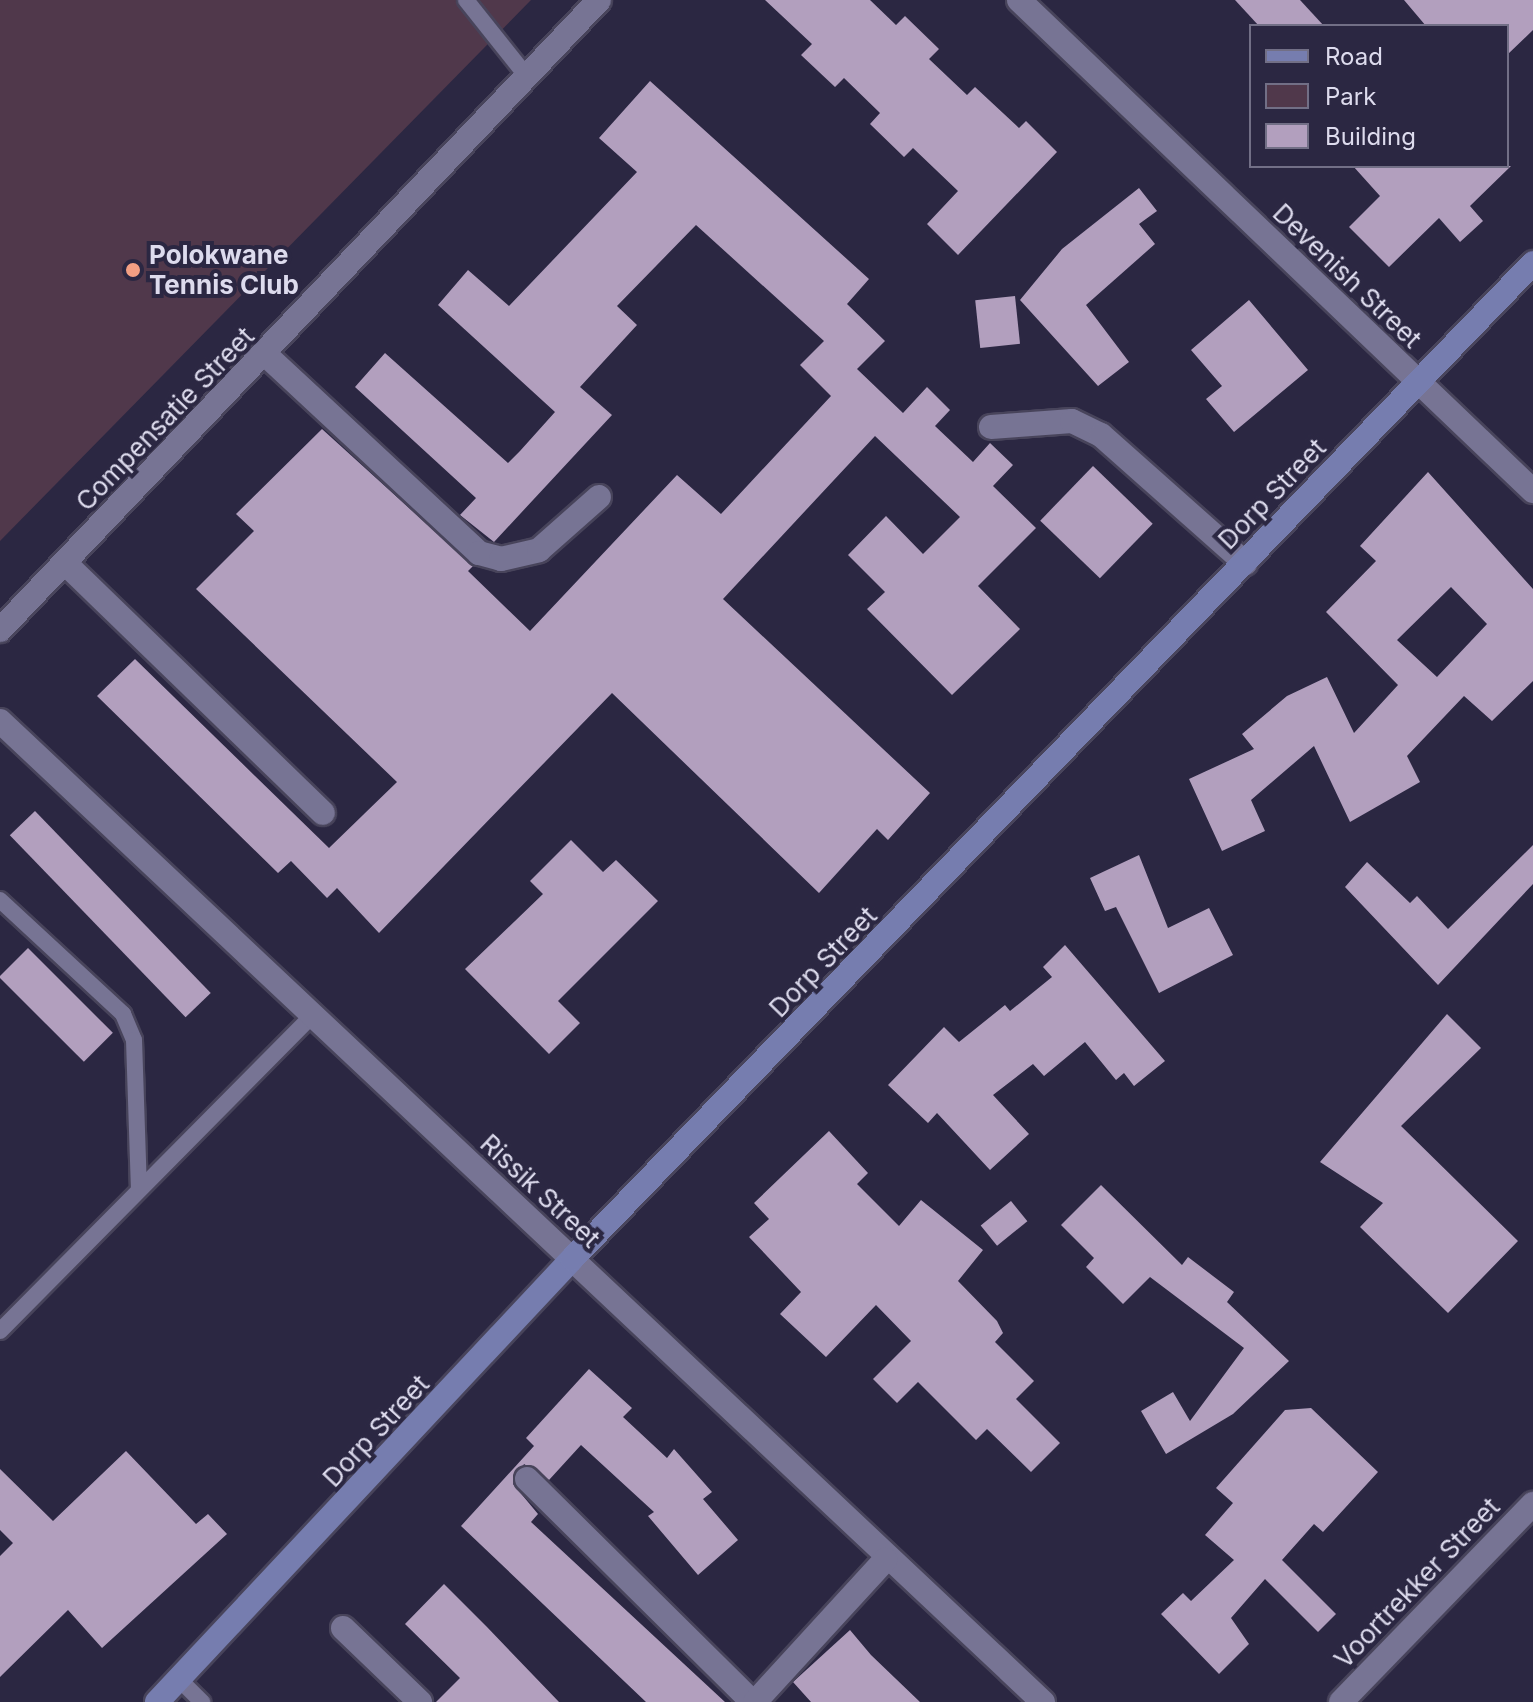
<!DOCTYPE html>
<html>
<head>
<meta charset="utf-8">
<style>
  body { margin:0 }
  #map { position:relative; width:1533px; height:1702px; overflow:hidden; background:#2b2742; font-family:Inter,sans-serif }
  div>[style] { position:absolute }
  [style*='--x'] { left:calc(var(--x)*1px); top:calc(var(--y)*1px); width:calc(var(--w)*1px); rotate:calc(var(--a)*1deg) }
  .green>* { inset:0; background:#50384b }
  .building>* { inset:0; background:#b29fbe; transform-origin:0 0 }
  .roads { filter:drop-shadow(2px 0 #48445b) drop-shadow(-2px 0 #48445b) drop-shadow(0 2px #48445b) drop-shadow(0 -2px #48445b) }
  .lane>* { height:16px; margin:-8px; padding:0 8px; transform-origin:8px; border-radius:8px; background:#777494 }
  .street>* { height:24px; margin:-12px; padding:0 12px; transform-origin:12px; border-radius:12px; background:#777494 }
  .secondary>* { height:24px; margin:-12px; padding:0 12px; transform-origin:12px; border-radius:12px; background:#767daf }
  .dots>* { width:22px; height:22px; translate:-50% -50%; box-sizing:border-box; border:4px solid #2b2742; border-radius:50% }
  span { translate:-50% -50%; white-space:nowrap; text-align:center; line-height:1.15; -webkit-text-stroke:8px #2b2742; paint-order:stroke }
  .poi-label { font-size:26px; color:#dddbed; font-weight:700 }
  .left { translate:0 -50%; text-align:left }
  .street-label { font-size:26px; color:#dddbed }
  .legend { position:absolute; left:1249px; top:24px; width:260px; height:144px; box-sizing:border-box; background:#2b2742; border:2px solid #726f86; margin:0; padding:10px 14px; list-style:none; font-size:24px; color:#dddbed }
  .legend li { display:flex; align-items:center; gap:16px; height:40px }
  .legend b { width:40px; border:2px solid #726f86 }
</style>
</head>
<body>
<div id="map">
  <div class="green">
    <i style="clip-path:polygon(0 0,531px 0,0 541px)"></i>
  </div>
  <div class="building">
    <i style="clip-path:polygon(765px 0,870px 0,896px 25px,905px 16px,939px 49px,929px 59px,967px 95px,975px 87px,1019px 128px,1026px 121px,1057px 152px,958px 255px,927px 224px,958px 191px,913px 148px,904px 157px,870px 124px,880px 113px,844px 78px,835px 87px,801px 55px,812px 44px)"></i>
    <i style="clip-path:polygon(1235px 0,1300px 0,1324px 26px,1259px 26px)"></i>
    <i style="clip-path:polygon(1404px 0,1533px 0,1533px 30px,1507px 55px,1507px 26px,1426px 26px)"></i>
    <i style="clip-path:polygon(650px 81px,869px 279px,847px 304px,885px 341px,857px 369px,903px 413px,927px 387px,950px 410px,935px 426px,973px 462px,990px 443px,1013px 465px,993px 486px,1036px 528px,978px 586px,1020px 629px,952px 695px,867px 609px,885px 592px,848px 555px,886px 516px,923px 554px,960px 517px,875px 436px,723px 599px,930px 793px,888px 840px,877px 829px,819px 893px,612px 693px,379px 933px,337px 888px,327px 898px,291px 861px,278px 873px,97px 696px,135px 659px,329px 848px,397px 782px,196px 589px,254px 531px,236px 514px,322px 429px,473px 566px,468px 571px,530px 631px,677px 475px,721px 514px,831px 396px,800px 365px,824px 341px,696px 225px,617px 306px,637px 325px,580px 387px,612px 415px,494px 542px,460px 515px,476px 498px,355px 387px,385px 353px,508px 463px,520px 451px,555px 412px,438px 305px,468px 270px,509px 306px,637px 172px,599px 138px)"></i>
    <i style="clip-path:polygon(1353px 166px,1511px 166px,1470px 206px,1483px 221px,1460px 242px,1439px 218px,1389px 267px,1349px 227px,1380px 196px)"></i>
    <i style="clip-path:polygon(1139px 188px,1157px 211px,1139px 224px,1155px 244px,1086px 305px,1129px 362px,1098px 386px,1020px 300px,1062px 249px)"></i>
    <i style="left:1015px;top:296px;width:48px;height:40px;rotate:84deg"></i>
    <i style="clip-path:polygon(1249px 300px,1308px 370px,1234px 432px,1206px 399px,1222px 386px,1191px 350px)"></i>
    <i style="left:1093px;top:466px;width:83px;height:76px;rotate:44deg"></i>
    <i style="clip-path:polygon(evenodd,1428px 472px,1533px 589px,1533px 681px,1492px 721px,1464px 696px,1407px 756px,1420px 782px,1350px 822px,1314px 746px,1251px 800px,1265px 831px,1222px 851px,1189px 779px,1254px 749px,1242px 734px,1287px 696px,1327px 677px,1354px 733px,1398px 685px,1326px 612px,1376px 561px,1360px 546px,1428px 472px,1451px 587px,1487px 624px,1437px 677px,1397px 640px,1451px 587px)"></i>
    <i style="left:35px;top:811px;width:253px;height:35px;rotate:46deg"></i>
    <i style="clip-path:polygon(571px 840px,603px 872px,616px 860px,658px 901px,558px 1001px,580px 1023px,549px 1054px,465px 969px,543px 894px,530px 881px)"></i>
    <i style="clip-path:polygon(1533px 845px,1533px 884px,1438px 985px,1345px 887px,1367px 862px,1410px 903px,1417px 896px,1448px 929px)"></i>
    <i style="clip-path:polygon(1139px 855px,1168px 928px,1209px 908px,1233px 955px,1159px 993px,1116px 907px,1105px 911px,1090px 878px)"></i>
    <i style="clip-path:polygon(1065px 945px,1165px 1061px,1134px 1086px,1124px 1073px,1116px 1080px,1085px 1042px,1044px 1076px,1033px 1064px,993px 1095px,1029px 1134px,990px 1170px,937px 1113px,928px 1123px,888px 1085px,944px 1027px,959px 1042px,1005px 1005px,1010px 1011px,1052px 977px,1043px 967px)"></i>
    <i style="left:28px;top:948px;width:120px;height:41px;rotate:45deg"></i>
    <i style="clip-path:polygon(1447px 1014px,1481px 1048px,1401px 1126px,1518px 1241px,1448px 1313px,1360px 1227px,1383px 1203px,1320px 1162px)"></i>
    <i style="clip-path:polygon(829px 1131px,868px 1173px,857px 1184px,899px 1226px,921px 1200px,983px 1250px,958px 1281px,997px 1321px,1003px 1333px,995px 1342px,1034px 1381px,1016px 1399px,1060px 1443px,1031px 1472px,987px 1429px,976px 1440px,918px 1382px,897px 1403px,873px 1379px,911px 1341px,876px 1305px,826px 1357px,780px 1314px,801px 1292px,749px 1237px,769px 1219px,754px 1203px)"></i>
    <i style="clip-path:polygon(1101px 1185px,1182px 1265px,1188px 1257px,1234px 1292px,1227px 1302px,1289px 1361px,1233px 1414px,1166px 1454px,1141px 1411px,1173px 1392px,1190px 1421px,1244px 1348px,1150px 1277px,1123px 1304px,1086px 1267px,1094px 1258px,1061px 1225px)"></i>
    <i style="left:1011px;top:1201px;width:26px;height:39px;rotate:51deg"></i>
    <i style="clip-path:polygon(589px 1369px,632px 1408px,623px 1417px,667px 1458px,674px 1449px,712px 1492px,703px 1499px,738px 1540px,698px 1575px,648px 1516px,654px 1512px,581px 1445px,549px 1480px,524px 1464px,513px 1484px,538px 1514px,531px 1522px,725px 1702px,646px 1702px,461px 1526px,534px 1446px,526px 1438px)"></i>
    <i style="clip-path:polygon(1311px 1408px,1378px 1472px,1323px 1532px,1314px 1524px,1282px 1560px,1336px 1614px,1318px 1632px,1265px 1579px,1231px 1618px,1249px 1644px,1219px 1674px,1161px 1614px,1183px 1593px,1191px 1601px,1234px 1560px,1205px 1535px,1233px 1503px,1216px 1488px,1285px 1410px)"></i>
    <i style="clip-path:polygon(126px 1451px,196px 1524px,208px 1514px,227px 1534px,102px 1648px,68px 1610px,0 1677px,0 1556px,13px 1543px,0 1530px,0 1469px,53px 1521px)"></i>
    <i style="clip-path:polygon(444px 1584px,487px 1627px,559px 1702px,436px 1702px,460px 1678px,405px 1624px)"></i>
    <i style="clip-path:polygon(850px 1630px,871px 1655px,920px 1702px,811px 1702px,793px 1682px)"></i>
  </div>
  <div class="roads">
    <div class="lane">
      <i style="--x:466;--y:0;--w:93;--a:51.5"></i>
      <i style="--x:0;--y:900;--w:168;--a:42.8"></i>
      <i style="--x:123;--y:1014;--w:28;--a:67"></i>
      <i style="--x:134;--y:1040;--w:150;--a:88.1"></i>
      <i style="--x:0;--y:1331;--w:441;--a:-45.3"></i>
      <i style="--x:179;--y:1679;--w:33;--a:45"></i>
    </div>
    <div class="street">
      <i style="--x:1019;--y:0;--w:711;--a:43.69"></i>
      <i style="--x:266;--y:355;--w:291;--a:42.9"></i>
      <i style="--x:479;--y:553;--w:23;--a:15"></i>
      <i style="--x:501;--y:559;--w:39;--a:-13"></i>
      <i style="--x:539;--y:550;--w:80;--a:-41.5"></i>
      <i style="--x:991;--y:427;--w:81;--a:-4.2"></i>
      <i style="--x:1072;--y:421;--w:32;--a:26"></i>
      <i style="--x:1101;--y:435;--w:193;--a:41.6"></i>
      <i style="--x:65;--y:563;--w:359;--a:44.1"></i>
      <i style="--x:0;--y:630;--w:869;--a:-46.44"></i>
      <i style="--x:0;--y:721;--w:1432;--a:43.25"></i>
      <i style="--x:527;--y:1479;--w:317;--a:44.7"></i>
      <i style="--x:343;--y:1628;--w:107;--a:43.9"></i>
      <i style="--x:755;--y:1702;--w:193;--a:-47.5"></i>
      <i style="--x:1341;--y:1702;--w:276;--a:-45.9"></i>
    </div>
    <div class="secondary">
      <i style="--x:157;--y:1702;--w:607;--a:-46.87"></i>
      <i style="--x:572;--y:1259;--w:1384;--a:-46.02"></i>
    </div>
  </div>
  <div class="dots">
    <i style="left:133px;top:270px;background:#f39f83"></i>
  </div>
  <div class="poi-label">
    <span class="left" style="left:149px;top:270px">Polokwane<br>Tennis Club</span>
  </div>
  <div class="street-label">
    <span style="left:1347px;top:276px;rotate:44deg">Devenish Street</span>
    <span style="left:165px;top:419px;rotate:-46deg">Compensatie Street</span>
    <span style="left:1272px;top:494px;rotate:-46deg">Dorp Street</span>
    <span style="left:823px;top:962px;rotate:-46deg">Dorp Street</span>
    <span style="left:540px;top:1191px;rotate:43deg">Rissik Street</span>
    <span style="left:376px;top:1431px;rotate:-47deg">Dorp Street</span>
    <span style="left:1417px;top:1583px;rotate:-46deg">Voortrekker Street</span>
  </div>
  <ul class="legend">
  <li><b style="height:10px;background:#767daf"></b>Road</li>
  <li><b style="height:22px;background:#50384b"></b>Park</li>
  <li><b style="height:22px;background:#b29fbe"></b>Building</li>
  </ul>
</div>
</body>
</html>
